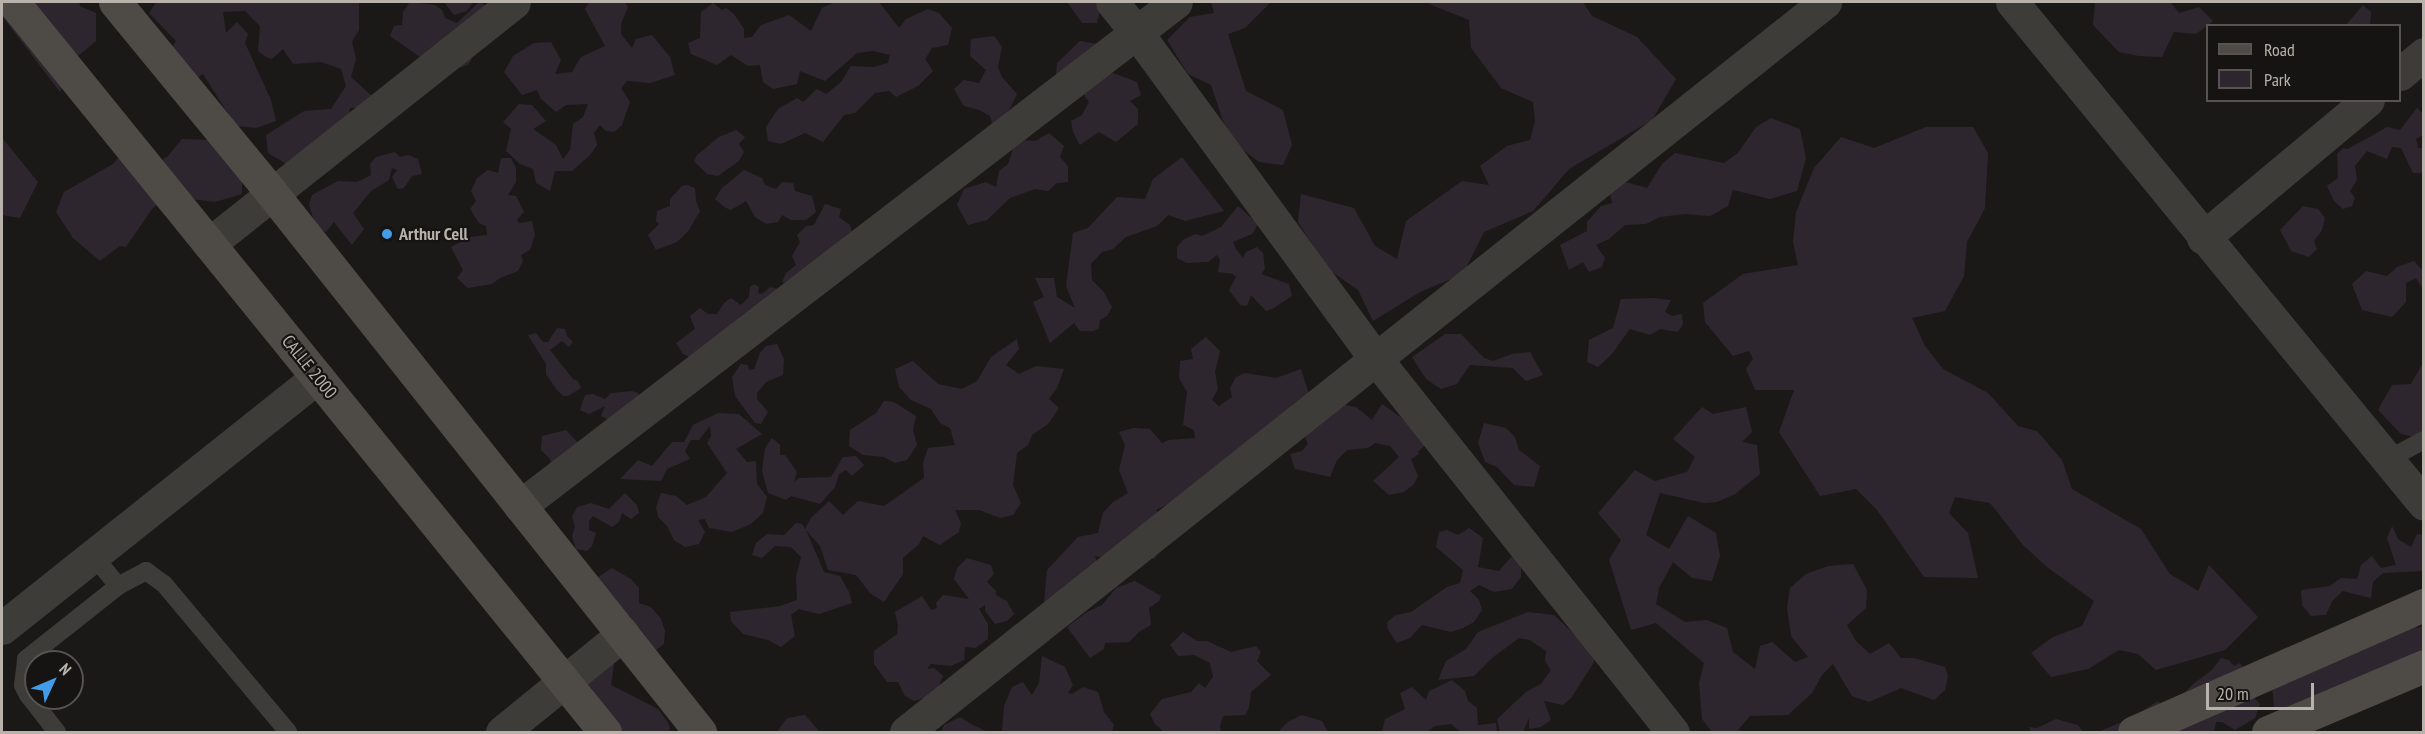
<!DOCTYPE html>
<html>
<head>
<meta charset="utf-8">
<style>
  body { margin:0 }
  #map { position:relative; width:2425px; height:734px; overflow:hidden; background:#1a1918; font-family:"PT Sans Narrow",sans-serif }
  div>[style] { position:absolute }
  [style*='--x'] { left:calc(var(--x)*1px); top:calc(var(--y)*1px); width:calc(var(--w)*1px); rotate:calc(var(--a)*1deg) }
  .green>* { inset:0; background:#2e262f }
  .lane>* { height:18px; margin:-9px; padding:0 9px; transform-origin:9px; border-radius:9px; background:#3e3c39 }
  .street>* { height:33px; margin:-16.5px; padding:0 16.5px; transform-origin:16.5px; border-radius:16.5px; background:#3e3c39 }
  .secondary>* { height:33px; margin:-16.5px; padding:0 16.5px; transform-origin:16.5px; border-radius:16.5px; background:#4e4b47 }
  .dots>* { width:16px; height:16px; translate:-50% -50%; box-sizing:border-box; border:3px solid #151413; border-radius:50% }
  span { translate:-50% -50%; white-space:nowrap; text-align:center; line-height:1.15; -webkit-text-stroke:4.5px #151413; paint-order:stroke }
  .poi-label { font-size:18px; color:#b9b2ab; font-weight:700 }
  .left { translate:0 -50%; text-align:left }
  .street-label { font-size:18px; color:#b9b2ab }
  .frame { position:absolute; inset:0; border:3px solid #b9b2ab; pointer-events:none }
  .legend { position:absolute; left:2206px; top:24px; width:195px; height:78px; box-sizing:border-box; background:#151413; border:2px solid #575350; margin:0; padding:8px 10px; list-style:none; font-size:18px; color:#b9b2ab }
  .legend li { display:flex; align-items:center; gap:12px; height:30px }
  .legend b { width:30px; border:2px solid #575350 }
  .north { position:absolute; left:24px; top:650px; width:60px; height:60px; box-sizing:border-box; background:#151413; border:2px solid #575350; border-radius:50%; rotate:46deg; font-size:16px; font-weight:700; line-height:24px; text-align:center; color:#b9b2ab }
  .north::after { content:''; display:block; margin:auto; width:21px; height:27px; background:#429ce7; clip-path:polygon(50% 0,100% 100%,50% 72%,0 100%) }
  .scale { position:absolute; left:2206px; top:683px; width:108px; height:27px; box-sizing:border-box; border:3px solid #b9b2ab; border-top:0; padding-left:8px; font-size:18px; line-height:21px; white-space:nowrap; color:#b9b2ab; -webkit-text-stroke:4px #151413; paint-order:stroke }
</style>
</head>
<body>
<div id="map">
  <div class="green">
    <i style="clip-path:polygon(2px 2px,79px 2px,80px 6px,96px 13px,96px 41px,78px 56px,60px 92px,2px 16px)"></i>
    <i style="clip-path:polygon(156px 2px,359px 2px,359px 30px,352px 42px,356px 59px,351px 77px,373px 97px,368px 107px,350px 108px,348px 119px,290px 166px,268px 153px,266px 135px,304px 111px,331px 109px,346px 86px,341px 69px,321px 62px,293px 64px,283px 49px,272px 59px,266px 57px,258px 51px,260px 26px,245px 11px,223px 12px,226px 33px,237px 22px,248px 34px,245px 43px,271px 100px,276px 121px,256px 128px,236px 126px,203px 74px,194px 80px,171px 49px,176px 41px,149px 13px)"></i>
    <i style="clip-path:polygon(410px 2px,435px 5px,442px 10px,445px 18px,457px 23px,479px 2px,489px 7px,477px 50px,468px 65px,452px 70px,420px 57px,390px 36px,394px 26px,402px 25px,403px 12px)"></i>
    <i style="clip-path:polygon(444px 2px,473px 2px,467px 11px,454px 15px)"></i>
    <i style="clip-path:polygon(589px 2px,625px 2px,628px 7px,621px 24px,621px 34px,632px 48px,636px 39px,652px 35px,670px 57px,675px 75px,650px 83px,627px 81px,621px 88px,630px 102px,622px 125px,614px 132px,606px 131px,600px 125px,594px 133px,597px 145px,590px 155px,572px 171px,555px 171px,550px 191px,536px 183px,533px 169px,520px 164px,506px 151px,511px 129px,503px 122px,519px 104px,532px 105px,546px 121px,533px 129px,556px 145px,563px 159px,570px 150px,573px 124px,583px 117px,588px 104px,566px 105px,556px 112px,541px 99px,537px 90px,522px 95px,504px 72px,513px 56px,534px 43px,551px 42px,561px 60px,555px 74px,572px 72px,581px 57px,605px 46px,585px 9px)"></i>
    <i style="clip-path:polygon(835px 2px,879px 2px,899px 28px,906px 19px,928px 9px,939px 13px,952px 28px,948px 45px,932px 48px,925px 59px,933px 71px,918px 86px,896px 97px,889px 91px,875px 93px,855px 113px,844px 115px,823px 142px,805px 133px,781px 144px,768px 141px,766px 127px,778px 109px,797px 98px,803px 102px,817px 89px,826px 94px,841px 82px,851px 66px,873px 67px,888px 63px,890px 55px,873px 51px,857px 53px,825px 81px,800px 71px,797px 84px,773px 89px,763px 82px,760px 65px,748px 66px,731px 55px,717px 65px,691px 54px,688px 43px,700px 38px,701px 12px,713px 3px,722px 10px,726px 8px,734px 14px,744px 29px,744px 38px,752px 37px,761px 25px,789px 15px,811px 31px,822px 8px)"></i>
    <i style="clip-path:polygon(1067px 2px,1095px 2px,1100px 11px,1097px 23px,1082px 23px)"></i>
    <i style="clip-path:polygon(1211px 2px,1271px 2px,1245px 28px,1228px 34px,1246px 91px,1283px 110px,1292px 145px,1283px 165px,1259px 162px,1229px 139px,1211px 85px,1188px 74px,1167px 40px,1190px 17px,1214px 13px)"></i>
    <i style="clip-path:polygon(1428px 2px,1583px 2px,1592px 16px,1637px 37px,1676px 79px,1652px 120px,1569px 169px,1533px 211px,1484px 232px,1463px 274px,1420px 292px,1373px 321px,1358px 290px,1328px 269px,1298px 222px,1301px 194px,1354px 208px,1375px 246px,1397px 259px,1406px 221px,1462px 181px,1489px 185px,1480px 166px,1507px 146px,1530px 140px,1535px 121px,1533px 102px,1501px 88px,1471px 48px,1469px 20px,1429px 4px)"></i>
    <i style="clip-path:polygon(2095px 2px,2170px 2px,2179px 13px,2199px 7px,2213px 21px,2196px 34px,2174px 32px,2162px 57px,2139px 56px,2119px 52px,2093px 25px)"></i>
    <i style="clip-path:polygon(2363px 5px,2371px 12px,2370px 25px,2346px 25px)"></i>
    <i style="clip-path:polygon(994px 36px,1002px 47px,998px 67px,1002px 77px,1017px 94px,1006px 116px,993px 127px,990px 116px,979px 110px,964px 106px,954px 89px,964px 80px,979px 83px,986px 70px,970px 56px,971px 39px)"></i>
    <i style="clip-path:polygon(1080px 41px,1097px 44px,1101px 76px,1113px 73px,1137px 82px,1141px 95px,1130px 101px,1138px 109px,1138px 124px,1116px 142px,1099px 132px,1080px 145px,1073px 132px,1071px 121px,1082px 115px,1089px 102px,1078px 86px,1056px 74px,1057px 63px)"></i>
    <i style="clip-path:polygon(2417px 108px,2423px 114px,2423px 135px,2416px 139px,2418px 148px,2423px 148px,2423px 173px,2413px 173px,2401px 148px,2392px 147px,2387px 159px,2367px 151px,2355px 166px,2357px 180px,2350px 191px,2355px 198px,2352px 206px,2343px 209px,2334px 201px,2327px 186px,2338px 178px,2337px 154px,2343px 148px,2348px 149px,2387px 127px,2400px 130px)"></i>
    <i style="clip-path:polygon(1771px 118px,1800px 129px,1806px 158px,1797px 191px,1770px 199px,1733px 190px,1728px 206px,1710px 216px,1685px 214px,1660px 217px,1646px 224px,1625px 225px,1609px 239px,1596px 245px,1605px 258px,1602px 267px,1589px 272px,1583px 262px,1569px 270px,1560px 245px,1587px 231px,1587px 222px,1601px 206px,1612px 203px,1610px 193px,1625px 182px,1647px 188px,1662px 164px,1675px 153px,1724px 163px,1738px 153px,1756px 127px)"></i>
    <i style="clip-path:polygon(1926px 127px,1973px 127px,1988px 153px,1985px 208px,1967px 242px,1964px 276px,1945px 311px,1912px 318px,1925px 346px,1943px 369px,1988px 393px,2018px 426px,2037px 431px,2062px 460px,2072px 489px,2141px 529px,2170px 574px,2198px 591px,2209px 565px,2258px 617px,2225px 650px,2156px 670px,2138px 654px,2119px 650px,2088px 669px,2051px 677px,2031px 653px,2053px 637px,2082px 626px,2094px 601px,2047px 567px,2023px 545px,1990px 503px,1955px 497px,1949px 513px,1968px 533px,1978px 578px,1924px 577px,1877px 510px,1856px 489px,1820px 496px,1779px 432px,1794px 390px,1755px 390px,1746px 369px,1753px 359px,1749px 351px,1733px 356px,1705px 322px,1703px 303px,1743px 274px,1798px 265px,1793px 242px,1796px 212px,1814px 168px,1841px 137px,1874px 148px)"></i>
    <i style="clip-path:polygon(736px 130px,745px 137px,739px 144px,744px 152px,739px 161px,718px 176px,707px 174px,694px 161px,697px 155px,719px 137px)"></i>
    <i style="clip-path:polygon(1049px 133px,1064px 146px,1060px 157px,1068px 166px,1068px 182px,1057px 183px,1048px 191px,1035px 189px,1010px 198px,987px 220px,968px 225px,957px 205px,964px 189px,986px 182px,996px 187px,999px 171px,1008px 164px,1014px 146px,1024px 140px,1035px 141px)"></i>
    <i style="clip-path:polygon(3px 139px,38px 182px,20px 218px,2px 215px)"></i>
    <i style="clip-path:polygon(182px 139px,215px 140px,242px 174px,242px 194px,215px 202px,167px 196px,152px 209px,126px 247px,120px 246px,100px 261px,73px 238px,56px 212px,64px 192px,113px 164px,118px 158px,154px 165px,168px 156px)"></i>
    <i style="clip-path:polygon(395px 152px,400px 157px,408px 155px,418px 159px,422px 174px,412px 176px,404px 188px,398px 189px,392px 177px,397px 170px,392px 168px,389px 180px,371px 191px,353px 213px,364px 229px,352px 245px,334px 222px,326px 232px,316px 228px,309px 204px,312px 195px,338px 181px,357px 182px,371px 175px,370px 164px,376px 157px)"></i>
    <i style="clip-path:polygon(1182px 157px,1224px 211px,1185px 221px,1168px 215px,1157px 226px,1126px 237px,1113px 249px,1102px 252px,1091px 264px,1092px 280px,1103px 291px,1112px 307px,1107px 316px,1100px 320px,1099px 328px,1094px 331px,1080px 331px,1074px 323px,1050px 343px,1033px 302px,1044px 297px,1035px 278px,1054px 278px,1057px 297px,1075px 308px,1066px 286px,1073px 233px,1088px 228px,1117px 197px,1145px 199px,1153px 179px)"></i>
    <i style="clip-path:polygon(501px 158px,511px 158px,516px 168px,516px 182px,508px 195px,516px 196px,524px 212px,517px 220px,519px 223px,532px 221px,535px 235px,530px 250px,521px 255px,523px 261px,518px 271px,500px 278px,492px 284px,468px 288px,457px 278px,463px 270px,451px 247px,470px 237px,487px 235px,486px 226px,479px 223px,470px 209px,476px 201px,471px 191px,477px 178px,488px 170px,498px 173px)"></i>
    <i style="clip-path:polygon(744px 170px,762px 178px,765px 185px,776px 189px,782px 182px,793px 183px,795px 191px,812px 196px,816px 212px,806px 220px,791px 220px,782px 215px,778px 222px,766px 224px,755px 217px,746px 201px,731px 210px,724px 207px,715px 199px,722px 188px)"></i>
    <i style="clip-path:polygon(687px 185px,695px 188px,696px 201px,700px 211px,689px 230px,677px 242px,656px 250px,648px 235px,659px 224px,656px 221px,657px 211px,670px 206px,670px 199px,682px 186px)"></i>
    <i style="clip-path:polygon(825px 204px,841px 209px,839px 217px,850px 225px,853px 236px,787px 283px,782px 282px,786px 273px,796px 265px,792px 256px,800px 242px,797px 235px,806px 226px,814px 225px)"></i>
    <i style="clip-path:polygon(1238px 206px,1258px 224px,1252px 234px,1233px 242px,1236px 249px,1243px 258px,1246px 252px,1257px 247px,1263px 253px,1265px 269px,1261px 274px,1289px 284px,1292px 296px,1272px 309px,1266px 311px,1251px 295px,1247px 306px,1240px 305px,1229px 290px,1236px 277px,1233px 274px,1218px 272px,1220px 260px,1217px 255px,1208px 262px,1187px 263px,1177px 258px,1177px 247px,1183px 240px,1195px 234px,1202px 236px,1221px 227px)"></i>
    <i style="clip-path:polygon(2303px 206px,2318px 209px,2325px 218px,2322px 230px,2314px 241px,2317px 249px,2309px 257px,2291px 251px,2280px 230px)"></i>
    <i style="clip-path:polygon(2414px 261px,2423px 271px,2423px 289px,2416px 278px,2406px 283px,2406px 302px,2392px 317px,2362px 310px,2352px 284px,2366px 271px,2387px 276px,2397px 267px)"></i>
    <i style="clip-path:polygon(754px 284px,759px 287px,758px 293px,762px 294px,770px 287px,783px 290px,696px 360px,683px 354px,676px 343px,695px 329px,690px 316px,700px 308px,708px 314px,717px 314px,724px 303px,731px 298px,741px 305px,749px 297px,750px 287px)"></i>
    <i style="clip-path:polygon(1653px 298px,1671px 300px,1665px 312px,1672px 316px,1682px 314px,1683px 324px,1678px 332px,1660px 329px,1650px 335px,1630px 329px,1611px 355px,1598px 367px,1587px 362px,1589px 340px,1613px 328px,1621px 299px)"></i>
    <i style="clip-path:polygon(557px 328px,565px 329px,567px 336px,573px 342px,569px 347px,562px 341px,550px 350px,573px 379px,578px 381px,581px 388px,568px 396px,563px 396px,557px 390px,546px 374px,546px 364px,528px 335px,536px 333px,543px 342px,548px 342px)"></i>
    <i style="clip-path:polygon(1445px 334px,1461px 334px,1484px 358px,1493px 361px,1512px 354px,1530px 352px,1543px 375px,1526px 381px,1513px 368px,1470px 365px,1457px 384px,1441px 389px,1426px 379px,1412px 357px)"></i>
    <i style="clip-path:polygon(1206px 337px,1220px 351px,1215px 372px,1218px 389px,1212px 400px,1219px 406px,1232px 397px,1230px 388px,1236px 377px,1245px 373px,1276px 378px,1301px 369px,1309px 394px,1179px 499px,1156px 510px,1169px 524px,1167px 542px,1154px 559px,1108px 559px,1095px 556px,1098px 566px,1044px 604px,1047px 570px,1078px 537px,1098px 533px,1103px 513px,1113px 502px,1128px 493px,1119px 470px,1125px 445px,1119px 432px,1133px 428px,1150px 429px,1162px 443px,1169px 440px,1195px 438px,1194px 430px,1183px 425px,1187px 392px,1179px 378px,1180px 361px,1193px 359px,1191px 349px)"></i>
    <i style="clip-path:polygon(1017px 339px,1019px 349px,1006px 365px,1019px 374px,1036px 366px,1064px 369px,1057px 388px,1049px 399px,1059px 408px,1048px 424px,1032px 435px,1028px 445px,1017px 453px,1013px 485px,1021px 503px,1013px 515px,1000px 518px,979px 510px,955px 510px,961px 523px,959px 532px,940px 545px,923px 536px,919px 544px,903px 558px,903px 574px,884px 602px,870px 593px,856px 575px,828px 570px,820px 546px,806px 530px,824px 572px,840px 576px,849px 592px,852px 603px,819px 614px,799px 609px,791px 615px,795px 636px,781px 647px,768px 640px,743px 634px,731px 621px,730px 612px,780px 606px,797px 600px,796px 577px,801px 557px,791px 547px,775px 546px,762px 558px,752px 555px,756px 543px,767px 534px,784px 535px,796px 523px,802px 524px,805px 529px,811px 518px,829px 501px,843px 515px,858px 501px,884px 506px,924px 478px,923px 463px,928px 448px,955px 445px,950px 428px,940px 423px,931px 409px,911px 400px,899px 387px,895px 369px,913px 361px,938px 384px,962px 389px,977px 381px,991px 357px)"></i>
    <i style="clip-path:polygon(777px 344px,784px 359px,783px 375px,766px 382px,757px 393px,757px 399px,768px 412px,761px 424px,755px 423px,735px 396px,732px 377px,741px 364px,748px 365px,749px 370px,754px 369px,760px 353px,766px 346px)"></i>
    <i style="clip-path:polygon(2423px 363px,2423px 444px,2419px 438px,2401px 434px,2378px 410px,2392px 385px,2411px 384px)"></i>
    <i style="clip-path:polygon(632px 391px,638px 393px,638px 408px,616px 424px,601px 416px,605px 406px,589px 414px,580px 410px,585px 395px,593px 394px,605px 399px,611px 393px)"></i>
    <i style="clip-path:polygon(884px 401px,894px 402px,916px 416px,913px 430px,917px 445px,907px 460px,895px 463px,884px 457px,863px 455px,849px 446px,850px 430px,876px 413px)"></i>
    <i style="clip-path:polygon(1341px 404px,1356px 407px,1372px 420px,1382px 404px,1403px 419px,1426px 444px,1418px 452px,1419px 454px,1411px 459px,1418px 476px,1414px 484px,1404px 492px,1389px 495px,1373px 481px,1399px 457px,1390px 446px,1375px 443px,1368px 448px,1347px 450px,1337px 460px,1330px 477px,1295px 469px,1290px 454px,1302px 451px,1308px 444px,1305px 437px,1312px 428px)"></i>
    <i style="clip-path:polygon(1702px 407px,1713px 414px,1746px 407px,1752px 432px,1742px 442px,1757px 445px,1760px 474px,1735px 494px,1717px 502px,1704px 503px,1660px 493px,1646px 535px,1669px 549px,1688px 516px,1716px 533px,1720px 556px,1712px 581px,1692px 578px,1673px 562px,1659px 588px,1656px 604px,1685px 622px,1707px 620px,1727px 628px,1733px 652px,1755px 669px,1760px 646px,1772px 642px,1795px 662px,1808px 657px,1791px 636px,1787px 608px,1790px 588px,1806px 574px,1828px 566px,1853px 564px,1867px 590px,1866px 608px,1847px 625px,1856px 641px,1870px 654px,1889px 643px,1901px 658px,1914px 658px,1945px 667px,1948px 676px,1945px 690px,1934px 700px,1901px 688px,1869px 702px,1852px 696px,1833px 664px,1822px 675px,1812px 693px,1788px 715px,1750px 716px,1738px 730px,1746px 732px,1712px 732px,1702px 719px,1699px 683px,1704px 663px,1656px 623px,1631px 630px,1609px 560px,1621px 540px,1598px 513px,1635px 470px,1655px 481px,1687px 472px,1695px 457px,1673px 439px)"></i>
    <i style="clip-path:polygon(718px 413px,739px 414px,762px 434px,736px 449px,747px 462px,756px 461px,757px 484px,767px 497px,763px 513px,751px 524px,732px 532px,709px 528px,705px 519px,698px 520px,705px 532px,699px 544px,685px 547px,674px 540px,667px 526px,658px 517px,656px 507px,661px 493px,676px 496px,687px 505px,706px 497px,727px 473px,707px 443px,711px 436px,710px 426px,699px 440px,691px 440px,685px 451px,690px 459px,667px 469px,661px 481px,620px 479px,638px 460px,652px 466px,672px 442px,684px 442px,693px 425px)"></i>
    <i style="clip-path:polygon(1484px 423px,1506px 428px,1515px 437px,1519px 450px,1540px 466px,1534px 487px,1514px 485px,1497px 467px,1485px 462px,1478px 443px)"></i>
    <i style="clip-path:polygon(566px 430px,584px 449px,553px 470px,550px 459px,541px 450px,542px 436px)"></i>
    <i style="clip-path:polygon(772px 438px,780px 445px,780px 455px,785px 455px,797px 472px,794px 482px,799px 478px,831px 477px,843px 457px,856px 456px,864px 465px,852px 476px,846px 470px,839px 474px,835px 487px,820px 504px,791px 496px,786px 500px,768px 493px,762px 471px,765px 448px)"></i>
    <i style="clip-path:polygon(625px 493px,637px 505px,639px 513px,631px 519px,622px 513px,619px 522px,612px 527px,593px 516px,589px 521px,589px 530px,596px 533px,592px 546px,587px 551px,576px 549px,572px 536px,575px 527px,572px 517px,577px 507px,591px 503px,609px 509px)"></i>
    <i style="clip-path:polygon(2392px 526px,2398px 539px,2411px 547px,2417px 534px,2423px 535px,2423px 571px,2383px 573px,2373px 582px,2371px 598px,2343px 591px,2332px 601px,2326px 615px,2311px 616px,2302px 605px,2301px 590px,2330px 586px,2341px 578px,2357px 579px,2361px 565px,2372px 556px,2381px 568px,2396px 565px,2387px 538px)"></i>
    <i style="clip-path:polygon(1469px 528px,1483px 538px,1478px 567px,1499px 571px,1511px 557px,1521px 560px,1521px 577px,1512px 589px,1494px 592px,1479px 585px,1470px 591px,1479px 600px,1482px 610px,1474px 622px,1463px 628px,1451px 632px,1422px 625px,1410px 638px,1397px 643px,1388px 630px,1387px 622px,1396px 615px,1411px 612px,1447px 587px,1460px 583px,1463px 570px,1436px 547px,1439px 532px,1447px 530px,1458px 535px)"></i>
    <i style="clip-path:polygon(967px 558px,991px 565px,994px 574px,987px 582px,996px 591px,996px 595px,1007px 601px,1014px 614px,1007px 621px,995px 624px,985px 611px,985px 605px,979px 609px,988px 624px,988px 639px,975px 648px,965px 647px,964px 660px,951px 666px,931px 664px,927px 669px,934px 668px,943px 676px,938px 688px,927px 697px,914px 701px,905px 696px,898px 682px,887px 682px,874px 664px,874px 651px,897px 634px,898px 625px,895px 612px,922px 596px,931px 610px,937px 608px,936px 603px,943px 595px,969px 599px,954px 579px,957px 568px)"></i>
    <i style="clip-path:polygon(612px 568px,631px 579px,639px 588px,639px 603px,651px 607px,661px 619px,665px 631px,664px 644px,652px 653px,626px 619px,631px 617px,617px 609px,594px 580px)"></i>
    <i style="clip-path:polygon(1135px 581px,1161px 596px,1159px 601px,1149px 608px,1151px 625px,1140px 631px,1129px 642px,1105px 643px,1104px 649px,1090px 658px,1067px 627px,1087px 612px,1102px 605px,1116px 588px)"></i>
    <i style="clip-path:polygon(1528px 612px,1554px 615px,1575px 635px,1600px 640px,1593px 664px,1571px 698px,1563px 705px,1544px 701px,1551px 720px,1541px 727px,1529px 729px,1529px 718px,1523px 732px,1500px 732px,1497px 719px,1526px 692px,1541px 684px,1551px 670px,1545px 661px,1546px 651px,1530px 640px,1519px 638px,1492px 658px,1474px 676px,1438px 680px,1446px 661px,1466px 649px,1478px 632px)"></i>
    <i style="clip-path:polygon(2404px 619px,2417px 628px,2423px 626px,2423px 666px,2281px 711px,2274px 708px,2272px 684px)"></i>
    <i style="clip-path:polygon(1183px 632px,1197px 641px,1207px 641px,1231px 652px,1256px 646px,1261px 652px,1257px 661px,1271px 675px,1251px 692px,1249px 708px,1245px 715px,1223px 716px,1220px 726px,1221px 732px,1164px 732px,1155px 724px,1150px 714px,1162px 699px,1191px 692px,1199px 683px,1205px 688px,1213px 677px,1210px 663px,1194px 655px,1178px 656px,1170px 645px)"></i>
    <i style="clip-path:polygon(1042px 656px,1065px 667px,1073px 685px,1068px 693px,1072px 694px,1083px 687px,1098px 692px,1104px 712px,1114px 725px,1112px 732px,1002px 732px,1004px 706px,1012px 687px,1023px 682px,1032px 695px,1039px 683px)"></i>
    <i style="clip-path:polygon(615px 658px,611px 685px,658px 709px,669px 724px,670px 732px,609px 732px,572px 690px)"></i>
    <i style="clip-path:polygon(2221px 658px,2229px 660px,2234px 666px,2240px 663px,2252px 681px,2249px 692px,2260px 704px,2255px 718px,2235px 730px,2222px 722px,2216px 722px,2214px 732px,2098px 732px,2131px 718px,2158px 701px,2164px 707px,2172px 706px,2193px 684px,2212px 670px)"></i>
    <i style="clip-path:polygon(1452px 680px,1465px 691px,1468px 701px,1477px 708px,1478px 725px,1496px 723px,1497px 732px,1461px 732px,1451px 724px,1435px 726px,1427px 732px,1382px 732px,1385px 719px,1405px 709px,1400px 693px,1412px 687px,1426px 700px,1429px 691px)"></i>
    <i style="clip-path:polygon(805px 715px,820px 732px,777px 732px,787px 718px)"></i>
    <i style="clip-path:polygon(1302px 715px,1322px 721px,1328px 732px,1278px 732px,1289px 721px)"></i>
    <i style="clip-path:polygon(960px 717px,973px 725px,988px 732px,941px 732px,944px 725px)"></i>
    <i style="clip-path:polygon(2056px 719px,2078px 725px,2083px 732px,2031px 732px,2029px 727px,2037px 728px)"></i>
  </div>
  <div class="lane">
    <i style="--x:2387;--y:460;--w:42;--a:-28.4"></i>
    <i style="--x:93;--y:555;--w:40;--a:51"></i>
    <i style="--x:57;--y:732;--w:47;--a:-128.1"></i>
    <i style="--x:28;--y:695;--w:11;--a:-117"></i>
    <i style="--x:23;--y:685;--w:26;--a:-83"></i>
    <i style="--x:26;--y:659;--w:117;--a:-38.4"></i>
    <i style="--x:118;--y:586;--w:32;--a:-28"></i>
    <i style="--x:146;--y:571;--w:22;--a:36"></i>
    <i style="--x:164;--y:584;--w:193;--a:50"></i>
  </div>
  <div class="street">
    <i style="--x:1112;--y:2;--w:40;--a:51"></i>
    <i style="--x:1137;--y:33;--w:404;--a:53.8"></i>
    <i style="--x:1376;--y:359;--w:477;--a:51.5"></i>
    <i style="--x:2012;--y:2;--w:649;--a:50.62"></i>
    <i style="--x:2400;--y:74;--w:31;--a:-40"></i>
    <i style="--x:2203;--y:238;--w:215;--a:-39.9"></i>
    <i style="--x:209;--y:244;--w:389;--a:-38.4"></i>
    <i style="--x:520;--y:506;--w:827;--a:-37.53"></i>
    <i style="--x:2;--y:628;--w:403;--a:-38.5"></i>
    <i style="--x:502;--y:732;--w:156;--a:-39"></i>
    <i style="--x:906;--y:732;--w:1174;--a:-38.46"></i>
  </div>
  <div class="secondary">
    <i style="--x:13;--y:2;--w:940;--a:50.96"></i>
    <i style="--x:115;--y:2;--w:246;--a:50.6"></i>
    <i style="--x:271;--y:192;--w:690;--a:51.53"></i>
    <i style="--x:2134;--y:732;--w:317;--a:-23.7"></i>
    <i style="--x:2268;--y:732;--w:169;--a:-22.9"></i>
  </div>
  <div class="dots">
    <i style="left:387px;top:234px;background:#429ce7"></i>
  </div>
  <div class="poi-label">
    <span class="left" style="left:399px;top:234px">Arthur Cell</span>
  </div>
  <div class="street-label">
    <span style="left:309px;top:367px;rotate:51deg">CALLE 2000</span>
  </div>
  <div class="frame"></div>
  <ul class="legend">
  <li><b style="height:8px;background:#4e4b47"></b>Road</li>
  <li><b style="height:16px;background:#2e262f"></b>Park</li>
  </ul>
  <div class="north">N</div>
  <div class="scale">20 m</div>
</div>
</body>
</html>
